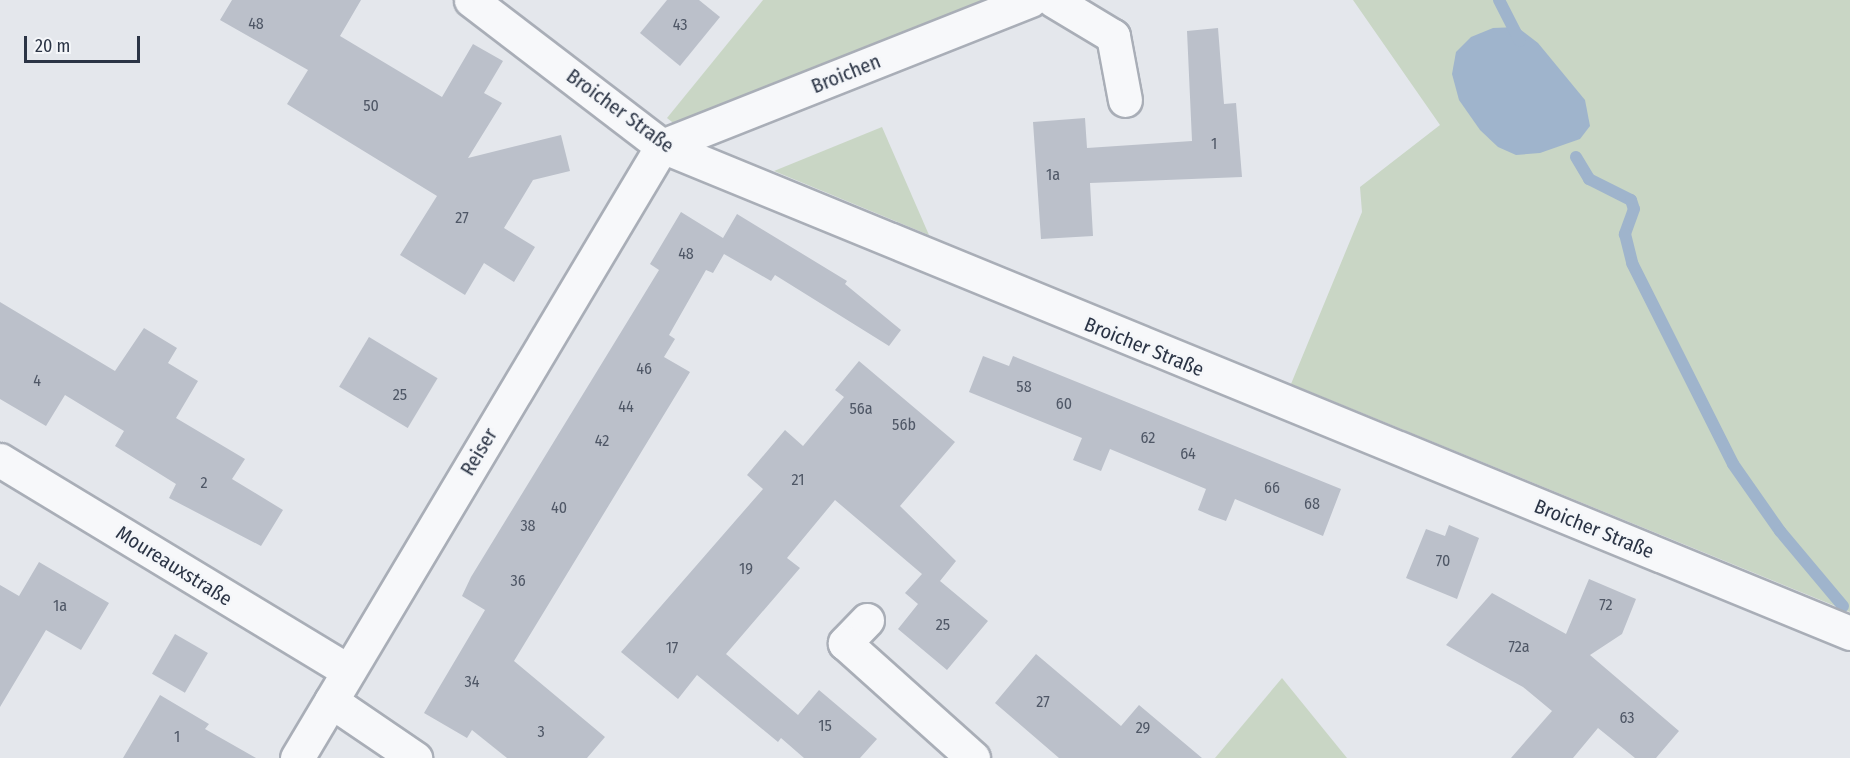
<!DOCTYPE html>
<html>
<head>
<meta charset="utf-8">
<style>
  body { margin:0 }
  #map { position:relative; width:1850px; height:758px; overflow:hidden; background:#e4e7ec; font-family:"Fira Sans Condensed",sans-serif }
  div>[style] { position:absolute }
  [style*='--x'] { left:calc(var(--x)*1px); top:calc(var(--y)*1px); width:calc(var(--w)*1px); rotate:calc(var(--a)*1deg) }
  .green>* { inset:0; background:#c9d6c5 }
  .water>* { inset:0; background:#9fb4cc }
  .stream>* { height:12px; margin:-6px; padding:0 6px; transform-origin:6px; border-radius:6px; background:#9fb4cc }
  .building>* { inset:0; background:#bbc0ca; transform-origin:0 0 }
  .roads { filter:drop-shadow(2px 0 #a9aeb7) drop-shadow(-2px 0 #a9aeb7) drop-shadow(0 2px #a9aeb7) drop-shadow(0 -2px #a9aeb7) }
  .minor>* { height:33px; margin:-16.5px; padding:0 16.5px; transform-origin:16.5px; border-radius:16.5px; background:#f7f8fa }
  span { translate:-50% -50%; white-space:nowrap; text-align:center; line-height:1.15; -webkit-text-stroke:4.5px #f4f6f9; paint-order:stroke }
  .number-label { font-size:16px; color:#4f5766 }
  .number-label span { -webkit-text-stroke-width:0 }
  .street-label { font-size:20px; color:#2b3445 }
  .scale { position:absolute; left:24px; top:36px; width:116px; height:27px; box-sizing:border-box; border:3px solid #2b3445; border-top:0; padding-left:8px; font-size:18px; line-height:21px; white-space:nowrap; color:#2b3445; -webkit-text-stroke:4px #f4f6f9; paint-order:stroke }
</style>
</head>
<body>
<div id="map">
  <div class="green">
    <i style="clip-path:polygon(763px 0,1044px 0,691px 137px,667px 118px)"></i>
    <i style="clip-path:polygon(1353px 0,1850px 0,1850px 612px,1291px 384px,1362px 212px,1360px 187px,1440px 125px)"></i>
    <i style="clip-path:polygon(882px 127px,929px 235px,774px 171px)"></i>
    <i style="clip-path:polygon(1282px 678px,1347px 758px,1215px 758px)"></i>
  </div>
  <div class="water">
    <i style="clip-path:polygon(1517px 27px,1538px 43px,1585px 100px,1590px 126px,1580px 139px,1540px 153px,1516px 155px,1498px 147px,1480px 130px,1459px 100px,1452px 74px,1456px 52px,1471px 37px,1493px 28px)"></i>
  </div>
  <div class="stream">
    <i style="--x:1499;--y:0;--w:46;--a:62.9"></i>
    <i style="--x:1576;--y:157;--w:26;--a:59"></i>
    <i style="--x:1589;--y:179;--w:47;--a:26.6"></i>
    <i style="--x:1631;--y:200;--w:9;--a:72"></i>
    <i style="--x:1634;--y:209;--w:27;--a:110"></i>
    <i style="--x:1625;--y:234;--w:30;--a:76"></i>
    <i style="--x:1632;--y:263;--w:225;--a:63.3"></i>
    <i style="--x:1733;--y:464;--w:82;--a:55"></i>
    <i style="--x:1780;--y:531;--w:98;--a:50"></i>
  </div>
  <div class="building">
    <i style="clip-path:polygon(232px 0,361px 0,340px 36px,442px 97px,473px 44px,503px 61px,484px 93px,502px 103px,468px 158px,561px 135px,570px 171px,533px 180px,504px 228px,535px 247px,514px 282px,484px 263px,465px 295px,400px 255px,437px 196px,287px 104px,308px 70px,220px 20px)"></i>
    <i style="clip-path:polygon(667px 0,699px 0,720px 17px,680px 66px,640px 33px)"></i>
    <i style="clip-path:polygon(1218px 28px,1224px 104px,1236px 103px,1242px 177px,1090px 183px,1093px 236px,1041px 239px,1033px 122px,1085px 118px,1087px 148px,1192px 141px,1187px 31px)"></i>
    <i style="clip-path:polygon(681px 212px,723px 238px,737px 214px,847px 281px,845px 284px,901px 330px,889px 346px,775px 275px,771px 281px,724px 254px,713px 273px,706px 270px,669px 335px,675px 339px,664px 357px,690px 372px,514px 661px,605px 737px,587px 758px,507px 758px,472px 730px,467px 738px,424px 713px,485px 610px,462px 596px,471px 577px,659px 270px,650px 264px)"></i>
    <i style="clip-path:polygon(0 302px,115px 371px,144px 328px,177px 348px,168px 363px,198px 381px,176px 418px,245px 459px,232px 479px,283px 510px,261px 546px,169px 498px,176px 484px,115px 446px,124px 431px,65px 395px,46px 426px,0 399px)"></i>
    <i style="left:369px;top:337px;width:80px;height:58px;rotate:31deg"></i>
    <i style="clip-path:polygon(983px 356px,1009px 366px,1013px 356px,1341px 489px,1323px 536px,1235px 499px,1226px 521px,1212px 516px,1198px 510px,1206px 489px,1110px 449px,1101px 471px,1073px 460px,1082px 438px,969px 392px)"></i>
    <i style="clip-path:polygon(859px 361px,955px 442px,900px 506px,956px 561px,940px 581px,988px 621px,947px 670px,898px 629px,918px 604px,905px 593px,922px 574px,835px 500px,787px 558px,800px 568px,726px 654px,798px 715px,819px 690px,877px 739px,860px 758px,804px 758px,781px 738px,778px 742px,697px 675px,678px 699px,621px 652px,763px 489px,747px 475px,785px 430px,803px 446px,844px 397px,835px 390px)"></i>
    <i style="clip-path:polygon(1449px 525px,1479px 538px,1457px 599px,1406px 578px,1426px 529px,1445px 536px)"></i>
    <i style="clip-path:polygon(39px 562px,109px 603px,81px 650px,46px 630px,0 707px,0 585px,19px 596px)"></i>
    <i style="clip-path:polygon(1589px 579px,1636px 599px,1622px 634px,1590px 655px,1679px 731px,1656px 758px,1635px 758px,1598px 728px,1573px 758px,1511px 758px,1552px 711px,1523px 687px,1446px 645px,1492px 593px,1566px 634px)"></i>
    <i style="left:175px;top:634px;width:38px;height:46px;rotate:30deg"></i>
    <i style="clip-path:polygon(1036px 654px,1121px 726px,1139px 705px,1202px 758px,1059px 758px,995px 703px)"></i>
    <i style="clip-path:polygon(160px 695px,209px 724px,205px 729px,256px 758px,123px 758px)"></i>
  </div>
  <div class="roads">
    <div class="minor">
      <i style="--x:471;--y:0;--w:240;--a:37.4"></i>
      <i style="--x:662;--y:146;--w:1284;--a:22.29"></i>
      <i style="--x:1053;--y:0;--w:70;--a:31"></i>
      <i style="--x:1113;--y:36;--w:65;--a:79.4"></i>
      <i style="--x:662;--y:146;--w:396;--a:-21.6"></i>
      <i style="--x:0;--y:460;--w:407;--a:31.2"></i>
      <i style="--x:867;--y:620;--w:32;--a:134"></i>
      <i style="--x:845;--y:643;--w:172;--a:41.9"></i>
      <i style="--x:331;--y:701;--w:102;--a:34.2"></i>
      <i style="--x:297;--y:758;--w:713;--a:-59.19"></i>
    </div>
  </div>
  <div class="number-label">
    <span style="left:256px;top:24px">48</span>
    <span style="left:680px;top:25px">43</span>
    <span style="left:371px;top:106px">50</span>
    <span style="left:1214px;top:144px">1</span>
    <span style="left:1053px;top:175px">1a</span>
    <span style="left:462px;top:218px">27</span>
    <span style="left:686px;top:254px">48</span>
    <span style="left:644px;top:369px">46</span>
    <span style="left:37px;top:381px">4</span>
    <span style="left:1024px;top:387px">58</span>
    <span style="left:400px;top:395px">25</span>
    <span style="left:1064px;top:404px">60</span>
    <span style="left:626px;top:407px">44</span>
    <span style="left:861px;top:409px">56a</span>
    <span style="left:904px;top:425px">56b</span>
    <span style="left:1148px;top:438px">62</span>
    <span style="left:602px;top:441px">42</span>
    <span style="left:1188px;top:454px">64</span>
    <span style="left:798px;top:480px">21</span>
    <span style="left:204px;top:483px">2</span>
    <span style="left:1272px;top:488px">66</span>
    <span style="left:1312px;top:504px">68</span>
    <span style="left:559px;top:508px">40</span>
    <span style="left:528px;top:526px">38</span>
    <span style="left:1443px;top:561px">70</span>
    <span style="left:746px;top:569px">19</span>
    <span style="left:518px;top:581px">36</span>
    <span style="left:1606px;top:605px">72</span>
    <span style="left:60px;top:606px">1a</span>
    <span style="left:943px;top:625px">25</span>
    <span style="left:1519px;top:647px">72a</span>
    <span style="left:672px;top:648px">17</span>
    <span style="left:472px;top:682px">34</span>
    <span style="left:1043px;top:702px">27</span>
    <span style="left:1627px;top:718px">63</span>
    <span style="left:825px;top:726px">15</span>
    <span style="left:1143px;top:728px">29</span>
    <span style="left:541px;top:732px">3</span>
    <span style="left:177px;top:737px">1</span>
  </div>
  <div class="street-label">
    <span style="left:846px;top:74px;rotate:-22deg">Broichen</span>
    <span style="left:620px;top:111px;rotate:36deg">Broicher Straße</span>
    <span style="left:1144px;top:347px;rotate:22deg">Broicher Straße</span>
    <span style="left:479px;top:452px;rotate:-59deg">Reiser</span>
    <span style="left:1594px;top:529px;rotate:22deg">Broicher Straße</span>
    <span style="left:174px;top:566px;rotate:32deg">Moureauxstraße</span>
  </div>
  <div class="scale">20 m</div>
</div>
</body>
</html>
